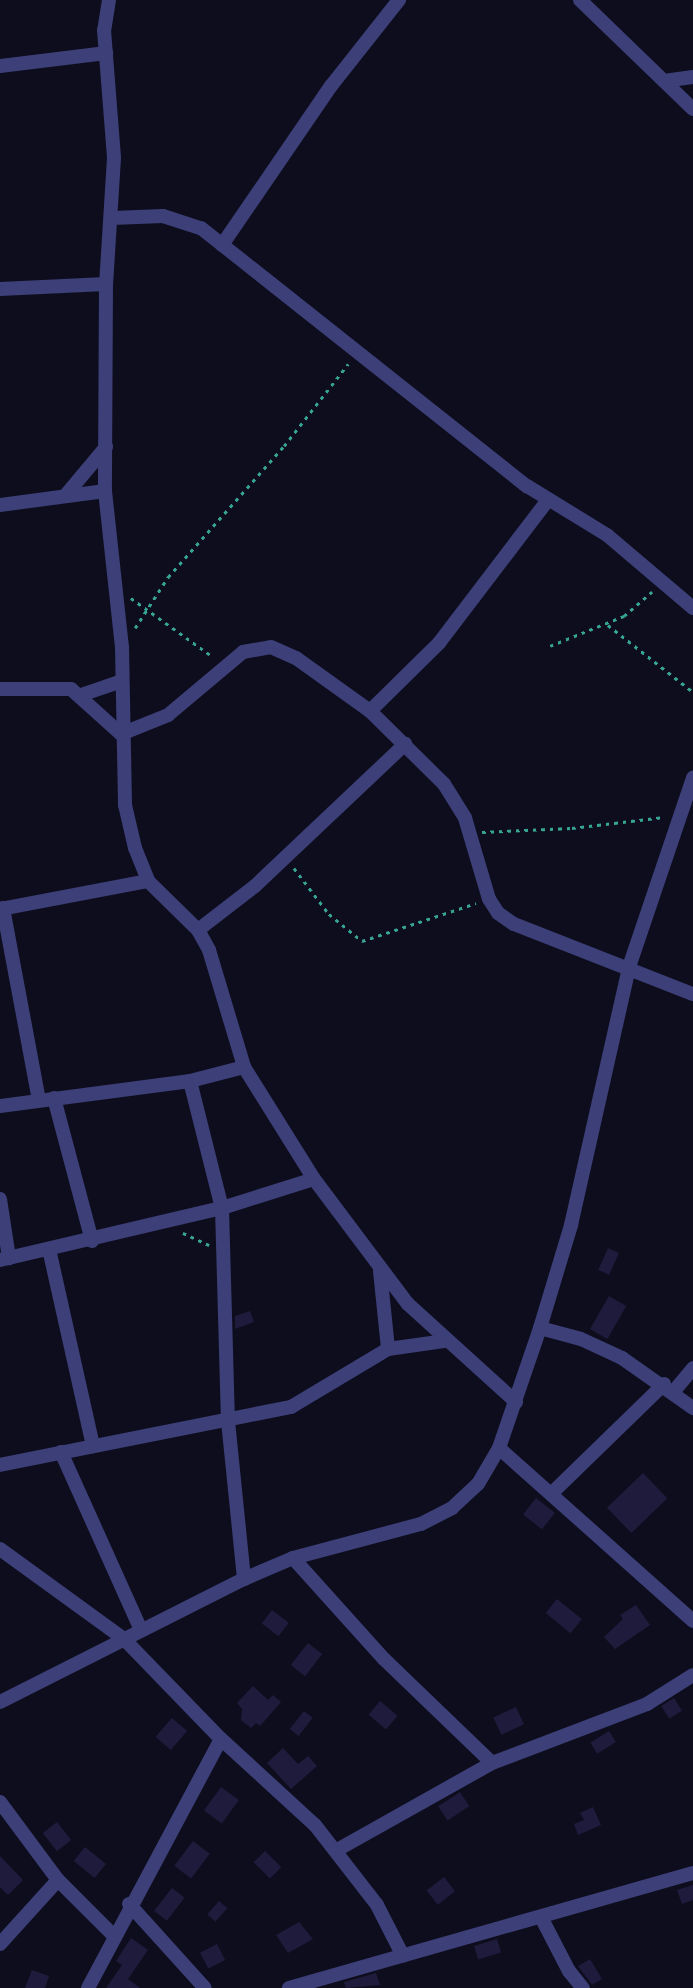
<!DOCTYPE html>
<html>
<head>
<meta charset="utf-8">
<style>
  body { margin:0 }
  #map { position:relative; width:693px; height:1988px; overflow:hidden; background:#0e0d1d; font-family:Montserrat,sans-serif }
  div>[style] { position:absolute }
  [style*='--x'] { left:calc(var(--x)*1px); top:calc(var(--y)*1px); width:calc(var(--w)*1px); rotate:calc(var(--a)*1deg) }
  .building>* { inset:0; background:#1f1b3c; transform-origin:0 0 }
  .path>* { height:2.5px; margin-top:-1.25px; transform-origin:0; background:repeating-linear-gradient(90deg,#37a594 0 3.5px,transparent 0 8.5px) }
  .minor>* { height:14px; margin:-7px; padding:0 7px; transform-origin:7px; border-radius:7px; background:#3c3f78 }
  span { translate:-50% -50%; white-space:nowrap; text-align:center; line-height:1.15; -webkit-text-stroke:6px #0e0d1d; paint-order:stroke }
</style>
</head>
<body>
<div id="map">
  <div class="building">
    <i style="left:608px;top:1248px;width:12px;height:24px;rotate:24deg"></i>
    <i style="left:609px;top:1296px;width:20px;height:38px;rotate:30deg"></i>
    <i style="clip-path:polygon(250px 1311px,254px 1322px,235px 1329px,235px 1316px)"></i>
    <i style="left:643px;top:1473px;width:35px;height:50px;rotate:46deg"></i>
    <i style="left:536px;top:1498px;width:24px;height:21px;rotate:38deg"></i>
    <i style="left:557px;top:1599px;width:32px;height:18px;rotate:39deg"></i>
    <i style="clip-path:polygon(636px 1605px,650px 1625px,615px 1649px,604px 1637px,623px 1619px,620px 1615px)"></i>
    <i style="left:272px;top:1610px;width:21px;height:17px;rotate:37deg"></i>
    <i style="left:308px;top:1643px;width:18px;height:28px;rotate:38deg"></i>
    <i style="clip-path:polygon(253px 1686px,268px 1700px,273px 1695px,281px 1702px,260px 1726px,256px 1723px,251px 1728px,241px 1720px,242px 1709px,237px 1703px)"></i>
    <i style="left:674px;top:1698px;width:15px;height:15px;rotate:58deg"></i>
    <i style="left:380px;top:1701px;width:23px;height:18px;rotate:40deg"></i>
    <i style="left:516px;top:1707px;width:19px;height:25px;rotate:65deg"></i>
    <i style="left:304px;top:1711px;width:11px;height:23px;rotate:38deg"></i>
    <i style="left:172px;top:1718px;width:20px;height:25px;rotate:41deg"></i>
    <i style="left:609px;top:1731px;width:13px;height:22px;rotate:58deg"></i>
    <i style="clip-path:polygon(283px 1748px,298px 1764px,308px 1756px,317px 1766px,291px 1789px,267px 1763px)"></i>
    <i style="left:221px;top:1787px;width:22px;height:29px;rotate:36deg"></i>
    <i style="left:460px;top:1792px;width:17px;height:26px;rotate:57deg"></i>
    <i style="clip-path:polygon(593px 1807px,601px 1825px,578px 1835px,574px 1824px,584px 1820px,580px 1813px)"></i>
    <i style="left:57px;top:1822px;width:23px;height:18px;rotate:52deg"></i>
    <i style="left:193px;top:1841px;width:21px;height:31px;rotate:37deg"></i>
    <i style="left:85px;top:1847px;width:27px;height:18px;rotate:39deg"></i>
    <i style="left:265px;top:1851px;width:23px;height:16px;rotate:45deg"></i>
    <i style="clip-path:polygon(0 1856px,23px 1880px,8px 1895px,0 1887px)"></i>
    <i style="left:444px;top:1877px;width:18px;height:22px;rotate:52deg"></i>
    <i style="clip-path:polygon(693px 1885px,693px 1900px,682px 1904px,677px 1890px)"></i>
    <i style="left:172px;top:1888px;width:16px;height:29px;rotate:38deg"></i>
    <i style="left:219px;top:1901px;width:11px;height:18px;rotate:41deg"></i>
    <i style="clip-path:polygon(299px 1922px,313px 1939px,288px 1953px,276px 1935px)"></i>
    <i style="clip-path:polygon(131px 1938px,148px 1950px,128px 1979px,140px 1988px,106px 1988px,122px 1965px,116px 1961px)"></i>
    <i style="left:497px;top:1939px;width:14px;height:24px;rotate:73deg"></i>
    <i style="left:217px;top:1944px;width:18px;height:19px;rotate:63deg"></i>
    <i style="clip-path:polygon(590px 1959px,602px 1979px,592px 1985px,578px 1966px)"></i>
    <i style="clip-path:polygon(32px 1970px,49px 1976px,45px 1988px,25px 1988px)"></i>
    <i style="clip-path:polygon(376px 1973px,380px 1985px,346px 1988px,344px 1982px)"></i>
  </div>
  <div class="path">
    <i style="--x:131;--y:598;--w:101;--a:35.7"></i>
    <i style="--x:608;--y:625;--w:108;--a:38.2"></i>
    <i style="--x:135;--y:628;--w:61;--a:-57.1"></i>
    <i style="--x:168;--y:577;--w:175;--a:-48.5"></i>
    <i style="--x:284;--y:446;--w:104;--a:-52"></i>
    <i style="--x:550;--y:646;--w:80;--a:-22.1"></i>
    <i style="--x:624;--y:616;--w:37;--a:-41"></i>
    <i style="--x:482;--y:832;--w:90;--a:-2.5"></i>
    <i style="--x:572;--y:828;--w:93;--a:-6.8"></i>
    <i style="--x:294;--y:868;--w:58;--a:52.7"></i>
    <i style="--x:329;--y:914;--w:43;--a:39.3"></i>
    <i style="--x:362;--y:941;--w:120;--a:-18.4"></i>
    <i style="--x:183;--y:1233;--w:29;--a:25"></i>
  </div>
  <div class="minor">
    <i style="--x:109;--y:0;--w:30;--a:99"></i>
    <i style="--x:104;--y:30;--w:128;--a:85.5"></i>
    <i style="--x:114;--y:158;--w:126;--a:93.6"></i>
    <i style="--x:106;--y:284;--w:207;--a:90.3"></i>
    <i style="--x:105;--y:491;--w:157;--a:83.8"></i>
    <i style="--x:122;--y:647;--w:158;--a:88.9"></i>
    <i style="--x:125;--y:805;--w:44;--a:76.9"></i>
    <i style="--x:135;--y:848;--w:35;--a:68"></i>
    <i style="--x:148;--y:881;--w:70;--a:44.4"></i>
    <i style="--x:198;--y:930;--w:23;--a:61"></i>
    <i style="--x:209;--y:950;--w:122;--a:73.3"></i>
    <i style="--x:244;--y:1067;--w:132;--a:58"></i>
    <i style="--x:314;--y:1179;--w:156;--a:53.1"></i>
    <i style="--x:408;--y:1304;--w:146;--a:42.2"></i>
    <i style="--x:580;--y:0;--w:157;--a:44"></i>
    <i style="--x:0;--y:66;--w:107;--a:-7"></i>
    <i style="--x:664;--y:81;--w:29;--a:-8"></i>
    <i style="--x:112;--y:218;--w:51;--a:-2.2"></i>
    <i style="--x:163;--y:216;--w:40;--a:18"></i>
    <i style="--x:201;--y:228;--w:416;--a:38.4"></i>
    <i style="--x:527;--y:486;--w:94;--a:31.5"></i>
    <i style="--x:607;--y:535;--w:113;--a:40.3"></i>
    <i style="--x:222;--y:245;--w:193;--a:-55.6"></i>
    <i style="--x:331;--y:86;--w:110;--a:-51.7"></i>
    <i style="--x:0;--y:289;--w:106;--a:-2.7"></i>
    <i style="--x:65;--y:496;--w:64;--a:-50.1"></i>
    <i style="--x:0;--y:505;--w:106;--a:-7.6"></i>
    <i style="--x:0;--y:689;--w:71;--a:0"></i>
    <i style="--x:71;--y:689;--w:67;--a:42"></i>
    <i style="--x:121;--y:734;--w:51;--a:-22"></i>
    <i style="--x:168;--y:715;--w:98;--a:-40"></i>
    <i style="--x:243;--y:652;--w:28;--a:-10"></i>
    <i style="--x:271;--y:647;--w:27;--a:24"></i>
    <i style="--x:296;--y:658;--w:91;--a:35.6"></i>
    <i style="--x:370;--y:711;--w:104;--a:44.6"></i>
    <i style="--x:444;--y:784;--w:40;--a:58"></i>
    <i style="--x:465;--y:818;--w:84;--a:73.5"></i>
    <i style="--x:489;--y:899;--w:17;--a:57"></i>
    <i style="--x:498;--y:913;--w:19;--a:35"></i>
    <i style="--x:514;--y:924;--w:192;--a:21.4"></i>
    <i style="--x:81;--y:695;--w:43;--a:-18.9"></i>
    <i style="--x:370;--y:711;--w:97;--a:-44.6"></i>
    <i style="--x:439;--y:643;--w:180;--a:-52.7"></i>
    <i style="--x:3;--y:908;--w:195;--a:79.4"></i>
    <i style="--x:0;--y:909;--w:151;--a:-10.7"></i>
    <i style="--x:198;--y:930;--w:72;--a:-37.7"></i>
    <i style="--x:255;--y:886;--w:207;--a:-43.4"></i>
    <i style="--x:190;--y:1081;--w:131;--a:75.9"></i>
    <i style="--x:222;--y:1208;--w:213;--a:88.4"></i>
    <i style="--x:228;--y:1421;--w:159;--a:84.2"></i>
    <i style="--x:54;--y:1098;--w:148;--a:75.1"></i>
    <i style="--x:0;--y:1106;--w:192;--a:-7.5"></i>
    <i style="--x:190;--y:1081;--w:56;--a:-14.5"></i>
    <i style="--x:0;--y:1199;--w:60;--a:81.3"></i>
    <i style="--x:49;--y:1249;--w:202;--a:77.4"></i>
    <i style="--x:0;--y:1260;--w:228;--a:-13.2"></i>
    <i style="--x:222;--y:1208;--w:96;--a:-17.5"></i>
    <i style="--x:380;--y:1271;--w:78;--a:84.1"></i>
    <i style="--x:540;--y:1328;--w:42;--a:15"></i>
    <i style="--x:581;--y:1339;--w:45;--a:24.9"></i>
    <i style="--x:622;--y:1358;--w:87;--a:35.2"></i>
    <i style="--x:674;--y:1391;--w:30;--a:-50"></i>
    <i style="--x:499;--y:1448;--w:260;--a:41.7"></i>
    <i style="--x:61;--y:1452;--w:195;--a:65.8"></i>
    <i style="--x:0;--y:1465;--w:297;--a:-11.3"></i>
    <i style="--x:291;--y:1407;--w:113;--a:-30.9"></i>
    <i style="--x:388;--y:1349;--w:58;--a:-8"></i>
    <i style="--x:553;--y:1492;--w:155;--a:-44.2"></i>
    <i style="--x:0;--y:1549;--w:153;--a:36"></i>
    <i style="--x:124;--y:1639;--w:139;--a:45.9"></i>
    <i style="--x:221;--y:1739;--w:127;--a:42.5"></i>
    <i style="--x:315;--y:1825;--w:101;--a:52.2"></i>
    <i style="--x:377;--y:1905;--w:57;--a:63"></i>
    <i style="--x:293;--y:1558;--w:136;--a:48"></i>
    <i style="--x:384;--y:1659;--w:150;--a:43.9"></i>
    <i style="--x:0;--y:1702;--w:273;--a:-26.8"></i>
    <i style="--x:244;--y:1579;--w:53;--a:-23.2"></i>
    <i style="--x:293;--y:1558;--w:132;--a:-14.9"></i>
    <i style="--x:421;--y:1524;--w:35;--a:-27"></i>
    <i style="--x:452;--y:1508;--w:35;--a:-43"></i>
    <i style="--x:478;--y:1484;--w:42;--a:-59.7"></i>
    <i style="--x:499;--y:1448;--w:127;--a:-71.1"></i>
    <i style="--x:540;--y:1328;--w:108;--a:-73.2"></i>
    <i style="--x:571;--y:1225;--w:264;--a:-77.3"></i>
    <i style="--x:629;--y:967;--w:200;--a:-71.3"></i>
    <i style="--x:0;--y:1802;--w:97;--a:53.4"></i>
    <i style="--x:58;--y:1880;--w:78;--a:45"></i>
    <i style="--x:337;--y:1850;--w:178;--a:-29.3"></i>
    <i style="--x:492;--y:1763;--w:166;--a:-20.8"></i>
    <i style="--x:647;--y:1704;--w:54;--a:-32.2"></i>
    <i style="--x:129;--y:1904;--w:113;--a:47.9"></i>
    <i style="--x:541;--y:1917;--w:61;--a:62.6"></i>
    <i style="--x:569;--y:1971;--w:22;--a:51"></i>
    <i style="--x:0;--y:1944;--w:86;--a:-47.8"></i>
    <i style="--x:88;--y:1988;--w:282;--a:-61.9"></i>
    <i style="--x:289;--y:1988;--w:420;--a:-15.9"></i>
  </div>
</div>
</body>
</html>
